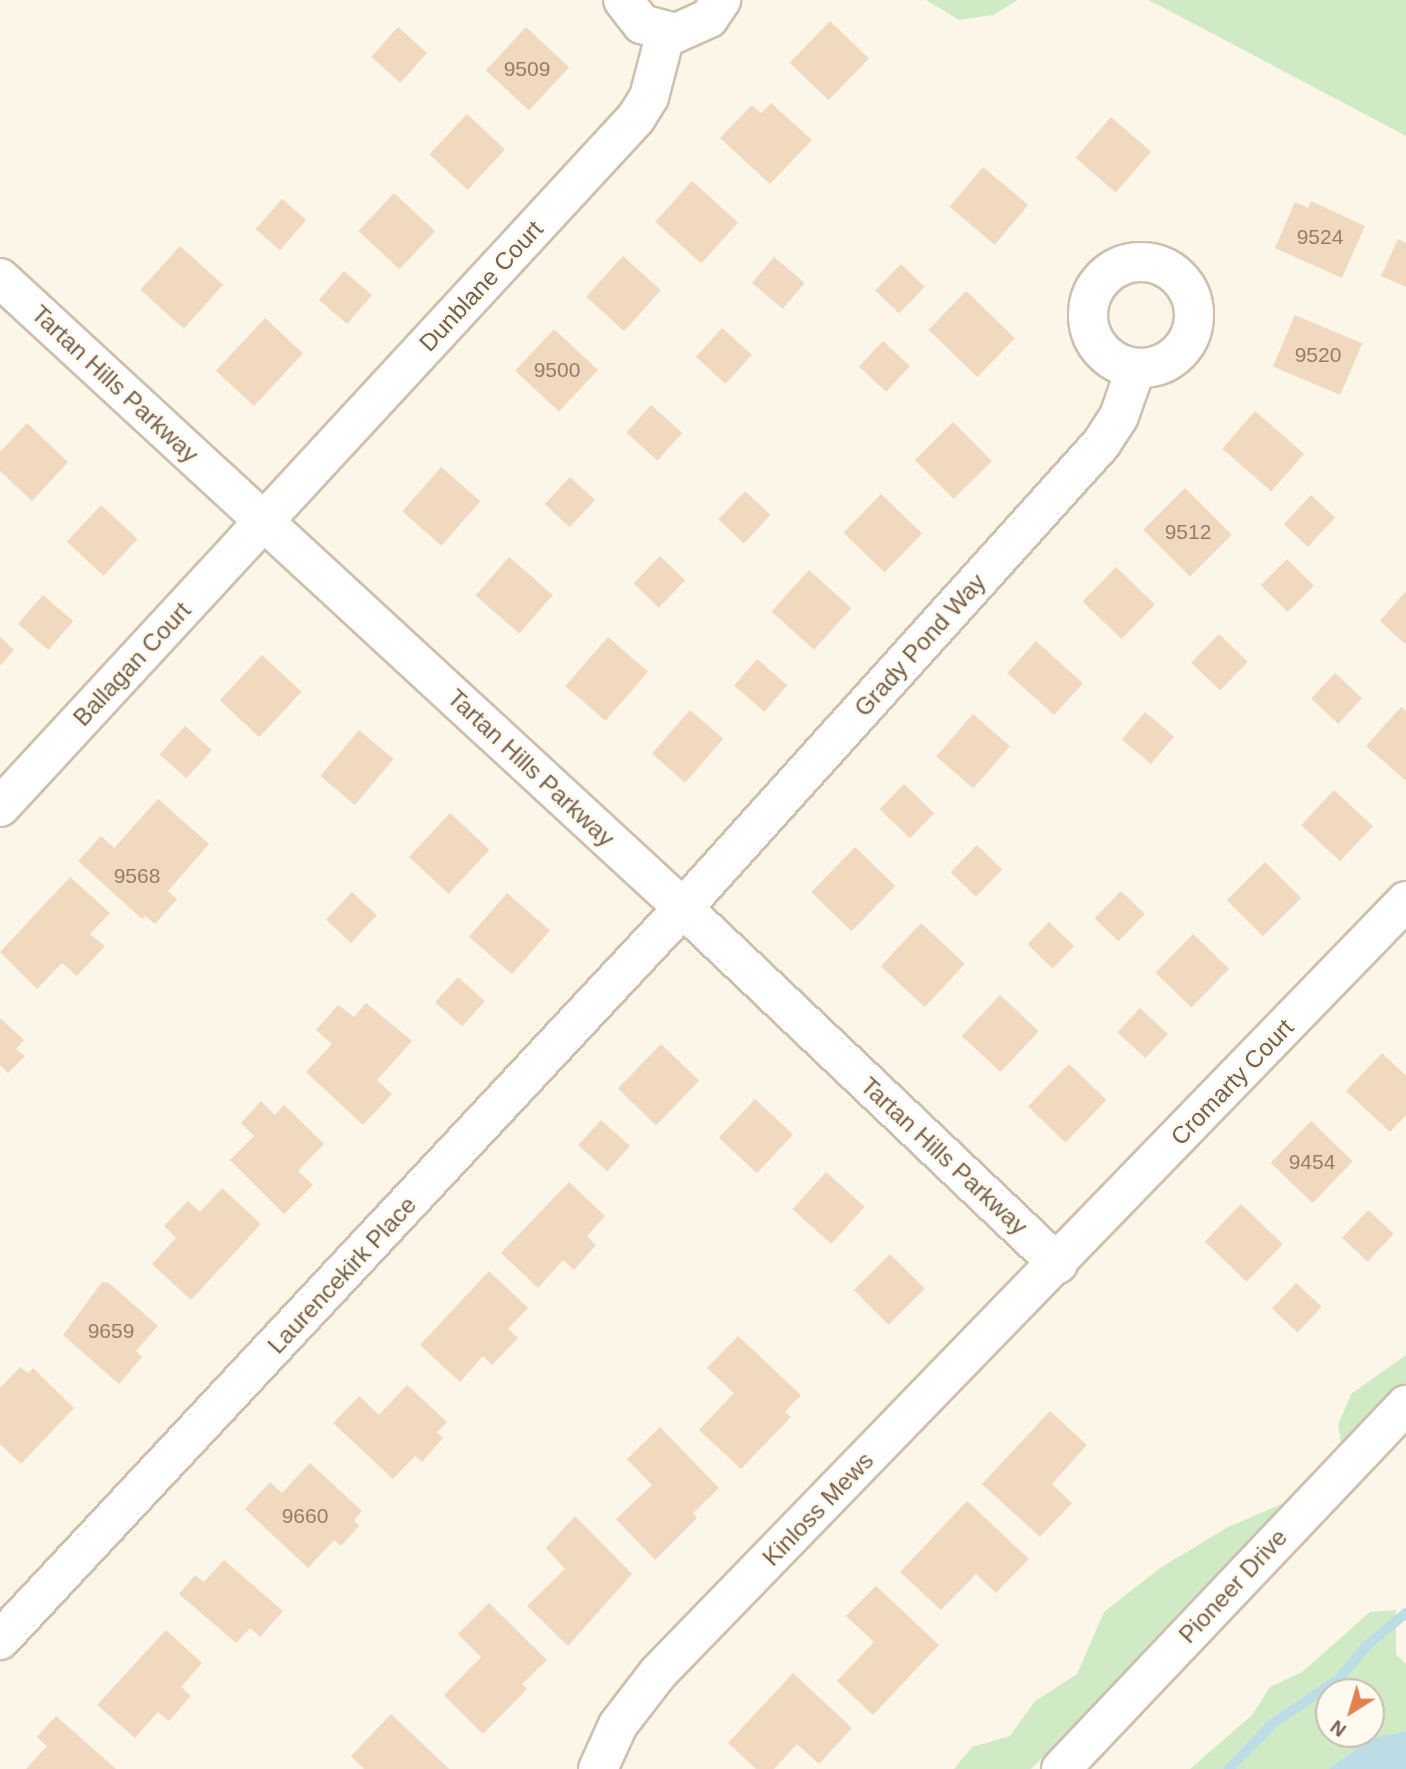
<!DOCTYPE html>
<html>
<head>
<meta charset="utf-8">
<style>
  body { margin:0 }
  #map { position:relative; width:1406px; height:1769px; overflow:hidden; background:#fcf6e8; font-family:Helvetica,sans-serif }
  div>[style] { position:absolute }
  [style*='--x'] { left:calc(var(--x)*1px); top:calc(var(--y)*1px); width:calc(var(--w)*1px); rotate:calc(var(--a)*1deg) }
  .green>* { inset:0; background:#d1eac6 }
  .water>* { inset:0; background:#bcdce6 }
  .stream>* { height:10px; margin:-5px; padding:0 5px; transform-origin:5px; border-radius:5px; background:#bcdce6 }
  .building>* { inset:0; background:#f1d9c0; transform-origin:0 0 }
  .roads { filter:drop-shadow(2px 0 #cebfae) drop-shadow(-2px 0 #cebfae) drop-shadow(0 2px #cebfae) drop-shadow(0 -2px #cebfae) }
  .street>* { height:38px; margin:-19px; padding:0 19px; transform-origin:19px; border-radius:19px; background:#fff }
  .street>.ring { margin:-19px; padding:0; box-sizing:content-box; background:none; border:38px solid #fff; border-radius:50% }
  span { translate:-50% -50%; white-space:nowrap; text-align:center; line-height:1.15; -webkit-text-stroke:5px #fffaef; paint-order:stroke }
  .number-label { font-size:21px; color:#957e69 }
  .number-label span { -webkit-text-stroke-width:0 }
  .street-label { font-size:24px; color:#765f4c }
  .north { position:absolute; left:1315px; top:1678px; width:70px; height:70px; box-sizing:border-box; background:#fffaef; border:2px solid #c8bcae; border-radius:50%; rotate:217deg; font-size:19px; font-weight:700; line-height:28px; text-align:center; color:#765f4c }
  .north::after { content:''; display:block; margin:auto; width:24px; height:32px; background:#e38050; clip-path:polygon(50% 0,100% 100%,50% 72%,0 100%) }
</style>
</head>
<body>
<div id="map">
  <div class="green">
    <i style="clip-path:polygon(926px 0,1018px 0,993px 15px,959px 20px)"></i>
    <i style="clip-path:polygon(1148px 0,1406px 0,1406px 136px,1164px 8px)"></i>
    <i style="clip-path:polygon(1406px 1355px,1406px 1382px,1342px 1448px,1338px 1425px,1351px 1394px)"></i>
    <i style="clip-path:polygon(1296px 1498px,1031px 1769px,954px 1769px,972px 1747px,1010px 1736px,1035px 1701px,1077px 1674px,1104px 1612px,1160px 1568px,1228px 1527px)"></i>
    <i style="clip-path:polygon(evenodd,1396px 1610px,1396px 1654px,1406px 1664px,1406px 1731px,1369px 1739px,1329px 1769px,1190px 1769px,1252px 1715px,1270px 1687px,1302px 1672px,1370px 1612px,1396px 1610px,1329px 1692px,1371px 1692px,1371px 1734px,1329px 1734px,1329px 1692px)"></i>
  </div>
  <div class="water">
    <i style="clip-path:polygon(1406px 1731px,1406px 1769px,1329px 1769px,1369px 1739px)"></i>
  </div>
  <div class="stream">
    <i style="--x:1229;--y:1769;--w:62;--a:-46.3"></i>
    <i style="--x:1272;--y:1724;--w:81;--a:-33.9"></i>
    <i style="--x:1339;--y:1679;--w:43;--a:-50.7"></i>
    <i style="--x:1366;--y:1646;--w:52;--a:-39.5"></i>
  </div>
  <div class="building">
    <i style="left:830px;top:21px;width:54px;height:58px;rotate:44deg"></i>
    <i style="left:398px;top:27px;width:39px;height:40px;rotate:42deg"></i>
    <i style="left:526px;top:27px;width:59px;height:59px;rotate:43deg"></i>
    <i style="clip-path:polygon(771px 103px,812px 140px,770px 184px,720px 138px,752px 105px,761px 113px)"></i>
    <i style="left:467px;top:114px;width:52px;height:55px;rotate:43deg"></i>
    <i style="left:1111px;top:117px;width:53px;height:54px;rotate:41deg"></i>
    <i style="left:983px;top:167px;width:59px;height:52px;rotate:40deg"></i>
    <i style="left:692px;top:181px;width:62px;height:55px;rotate:42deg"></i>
    <i style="left:394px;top:193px;width:56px;height:52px;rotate:43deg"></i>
    <i style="left:282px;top:199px;width:32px;height:40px;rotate:41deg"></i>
    <i style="clip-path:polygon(1311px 201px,1365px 226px,1342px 278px,1275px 248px,1295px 202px,1308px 208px)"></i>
    <i style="clip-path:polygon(1398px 239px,1406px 243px,1406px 287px,1381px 276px)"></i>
    <i style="left:180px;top:246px;width:58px;height:59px;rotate:42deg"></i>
    <i style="left:623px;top:256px;width:51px;height:55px;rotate:42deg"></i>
    <i style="left:774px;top:257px;width:40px;height:34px;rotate:40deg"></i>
    <i style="left:901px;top:264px;width:33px;height:37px;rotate:44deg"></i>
    <i style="left:344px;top:271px;width:37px;height:38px;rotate:41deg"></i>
    <i style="left:966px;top:291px;width:68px;height:54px;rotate:44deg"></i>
    <i style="left:1295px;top:315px;width:73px;height:56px;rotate:23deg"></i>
    <i style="left:265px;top:318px;width:52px;height:72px;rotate:43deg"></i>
    <i style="left:722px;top:328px;width:40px;height:39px;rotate:42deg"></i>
    <i style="left:554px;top:329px;width:60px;height:57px;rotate:43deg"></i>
    <i style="left:883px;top:341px;width:37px;height:35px;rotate:43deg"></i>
    <i style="left:651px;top:405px;width:42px;height:37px;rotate:42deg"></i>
    <i style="left:1255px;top:411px;width:65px;height:50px;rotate:41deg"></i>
    <i style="left:953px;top:422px;width:55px;height:54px;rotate:45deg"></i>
    <i style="clip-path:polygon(27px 423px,68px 462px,32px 501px,0 471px,0 452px)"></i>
    <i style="left:441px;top:467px;width:52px;height:59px;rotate:41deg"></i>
    <i style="left:570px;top:477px;width:34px;height:37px;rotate:43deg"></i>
    <i style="left:1185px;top:488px;width:66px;height:59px;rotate:45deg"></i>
    <i style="left:745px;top:491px;width:35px;height:39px;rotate:43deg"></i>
    <i style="left:881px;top:494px;width:57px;height:54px;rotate:44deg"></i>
    <i style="left:1311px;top:495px;width:33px;height:40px;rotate:43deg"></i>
    <i style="left:101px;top:505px;width:50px;height:50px;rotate:43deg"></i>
    <i style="left:660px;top:556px;width:35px;height:38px;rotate:44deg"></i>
    <i style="left:509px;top:557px;width:58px;height:51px;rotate:41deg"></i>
    <i style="left:1287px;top:559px;width:38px;height:37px;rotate:45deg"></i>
    <i style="left:1116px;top:567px;width:54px;height:48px;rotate:44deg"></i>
    <i style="left:809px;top:570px;width:57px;height:56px;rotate:42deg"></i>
    <i style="clip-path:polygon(1406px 591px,1406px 642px,1405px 644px,1380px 621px)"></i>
    <i style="left:43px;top:595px;width:40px;height:38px;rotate:41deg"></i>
    <i style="left:1219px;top:634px;width:40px;height:40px;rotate:44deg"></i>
    <i style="clip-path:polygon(0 637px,14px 650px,0 666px)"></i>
    <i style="left:608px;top:637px;width:53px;height:65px;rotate:41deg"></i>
    <i style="left:1036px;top:641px;width:63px;height:43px;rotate:42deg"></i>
    <i style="left:262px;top:655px;width:54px;height:62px;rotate:43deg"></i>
    <i style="left:757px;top:659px;width:40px;height:35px;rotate:41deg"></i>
    <i style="left:1335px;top:673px;width:37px;height:35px;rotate:43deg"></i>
    <i style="clip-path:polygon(1401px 707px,1406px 711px,1406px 781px,1366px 746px)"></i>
    <i style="left:690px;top:710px;width:44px;height:58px;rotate:41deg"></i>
    <i style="left:1145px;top:712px;width:38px;height:36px;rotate:40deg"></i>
    <i style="left:973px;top:714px;width:49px;height:56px;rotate:41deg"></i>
    <i style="left:185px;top:726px;width:36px;height:38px;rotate:42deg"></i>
    <i style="left:359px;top:730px;width:45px;height:60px;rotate:40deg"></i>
    <i style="left:904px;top:784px;width:42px;height:35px;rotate:44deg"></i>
    <i style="left:1334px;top:790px;width:53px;height:48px;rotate:43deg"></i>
    <i style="clip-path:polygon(158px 799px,209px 844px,168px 891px,177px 899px,155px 924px,145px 916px,142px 919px,78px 861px,101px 836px,114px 848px)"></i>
    <i style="left:450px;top:813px;width:54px;height:60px;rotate:43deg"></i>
    <i style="left:977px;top:845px;width:35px;height:38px;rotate:44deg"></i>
    <i style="left:855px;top:847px;width:56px;height:63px;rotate:44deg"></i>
    <i style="left:1265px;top:862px;width:51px;height:54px;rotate:45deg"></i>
    <i style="clip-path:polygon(70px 877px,110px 913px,90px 934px,105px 946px,77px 976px,62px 963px,37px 989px,0 952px)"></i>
    <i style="left:1121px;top:891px;width:33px;height:38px;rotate:44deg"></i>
    <i style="left:352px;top:892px;width:34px;height:38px;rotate:43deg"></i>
    <i style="left:507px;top:893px;width:57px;height:58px;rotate:41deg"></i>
    <i style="left:1049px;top:922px;width:35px;height:31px;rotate:44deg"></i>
    <i style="left:921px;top:923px;width:60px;height:59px;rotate:43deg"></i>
    <i style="left:1193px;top:934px;width:50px;height:54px;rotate:44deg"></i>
    <i style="left:458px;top:977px;width:36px;height:34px;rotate:42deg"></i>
    <i style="left:1000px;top:995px;width:53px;height:56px;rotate:43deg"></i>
    <i style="clip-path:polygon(366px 1003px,412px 1041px,377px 1080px,392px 1094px,363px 1125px,306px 1072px,332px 1044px,316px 1030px,338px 1005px,354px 1017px)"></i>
    <i style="left:1140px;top:1008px;width:38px;height:33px;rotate:43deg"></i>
    <i style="clip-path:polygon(0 1018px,24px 1040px,16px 1049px,25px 1056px,8px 1073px,0 1065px)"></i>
    <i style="left:661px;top:1044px;width:53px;height:62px;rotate:44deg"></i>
    <i style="clip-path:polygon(1382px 1053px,1406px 1076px,1406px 1115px,1390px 1132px,1346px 1091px)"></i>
    <i style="left:1069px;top:1064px;width:52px;height:59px;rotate:44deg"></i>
    <i style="left:755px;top:1099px;width:52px;height:53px;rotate:43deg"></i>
    <i style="clip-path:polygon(261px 1101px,275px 1115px,284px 1105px,324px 1144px,298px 1171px,313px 1185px,284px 1214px,230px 1160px,254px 1136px,241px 1123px)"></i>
    <i style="left:601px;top:1120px;width:39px;height:34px;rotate:42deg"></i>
    <i style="left:1311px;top:1121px;width:58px;height:58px;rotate:44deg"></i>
    <i style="left:826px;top:1172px;width:52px;height:50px;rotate:42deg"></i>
    <i style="clip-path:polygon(569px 1182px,605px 1216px,587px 1236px,596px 1245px,574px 1270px,563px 1260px,538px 1288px,501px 1253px)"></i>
    <i style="clip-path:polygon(222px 1188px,261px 1224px,191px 1300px,152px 1264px,176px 1238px,164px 1226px,188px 1201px,200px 1212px)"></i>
    <i style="left:1241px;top:1204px;width:58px;height:52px;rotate:44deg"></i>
    <i style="left:1368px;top:1210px;width:35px;height:38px;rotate:43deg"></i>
    <i style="left:890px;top:1254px;width:49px;height:51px;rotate:45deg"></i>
    <i style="clip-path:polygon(489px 1271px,528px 1308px,508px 1329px,518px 1338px,492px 1365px,483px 1356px,460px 1382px,420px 1345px)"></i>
    <i style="clip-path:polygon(102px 1282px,109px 1283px,158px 1326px,136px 1351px,142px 1357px,119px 1384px,63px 1335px)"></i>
    <i style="left:1296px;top:1283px;width:35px;height:35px;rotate:43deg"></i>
    <i style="clip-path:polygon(738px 1336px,801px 1395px,785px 1412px,791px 1417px,741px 1469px,699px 1430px,734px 1393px,707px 1368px)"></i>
    <i style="clip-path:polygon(20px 1367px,28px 1373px,33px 1368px,74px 1408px,21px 1464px,0 1444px,0 1388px)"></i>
    <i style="clip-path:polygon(407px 1385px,447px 1422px,437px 1432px,443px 1438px,422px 1462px,415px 1456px,393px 1479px,333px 1423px,359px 1396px,379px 1415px)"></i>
    <i style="clip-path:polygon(1050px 1411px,1087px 1445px,1052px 1484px,1072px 1503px,1040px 1537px,982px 1484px)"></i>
    <i style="clip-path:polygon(660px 1427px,719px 1488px,693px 1513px,697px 1518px,655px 1560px,616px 1519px,652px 1485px,627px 1459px)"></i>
    <i style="clip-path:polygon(310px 1463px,362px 1511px,354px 1520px,359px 1526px,341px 1546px,334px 1540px,308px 1568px,245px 1509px,270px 1482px,282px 1493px)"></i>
    <i style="clip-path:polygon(967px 1501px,1029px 1559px,996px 1593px,976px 1574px,941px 1610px,900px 1572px)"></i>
    <i style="clip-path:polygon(575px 1516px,632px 1574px,568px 1646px,527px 1606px,565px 1569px,546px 1548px)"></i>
    <i style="clip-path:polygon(224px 1560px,283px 1611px,260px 1637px,250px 1628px,236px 1643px,179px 1594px,195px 1575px,204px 1582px)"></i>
    <i style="clip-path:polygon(876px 1586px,939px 1645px,873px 1715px,837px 1681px,874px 1642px,846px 1616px)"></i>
    <i style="clip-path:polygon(489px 1603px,547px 1660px,522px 1684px,527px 1689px,483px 1734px,444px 1695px,481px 1657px,458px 1634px)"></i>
    <i style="clip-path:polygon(166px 1630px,202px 1663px,181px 1687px,191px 1696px,169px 1721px,158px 1712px,135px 1738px,97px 1705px)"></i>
    <i style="clip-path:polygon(793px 1673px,852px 1728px,819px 1764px,797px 1744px,774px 1769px,756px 1769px,728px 1743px)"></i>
    <i style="clip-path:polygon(391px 1714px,449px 1769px,364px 1769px,351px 1756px)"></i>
    <i style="clip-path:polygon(56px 1716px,116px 1769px,26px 1769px,47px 1746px,37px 1737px)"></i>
  </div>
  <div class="roads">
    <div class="street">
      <i style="--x:623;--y:0;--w:31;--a:52"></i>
      <i style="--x:642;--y:24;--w:35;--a:15"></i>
      <i style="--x:676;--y:33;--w:36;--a:-24"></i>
      <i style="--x:709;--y:18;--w:22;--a:-56"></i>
      <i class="ring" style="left:1088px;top:262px;width:68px;height:68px"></i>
      <i style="--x:0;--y:278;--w:929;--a:42.69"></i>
      <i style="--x:683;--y:908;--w:517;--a:43.51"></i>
      <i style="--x:0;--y:807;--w:938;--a:-47.29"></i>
      <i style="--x:636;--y:118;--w:25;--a:-58"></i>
      <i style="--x:649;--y:97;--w:67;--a:-75.3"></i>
      <i style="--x:0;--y:1640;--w:1001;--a:-46.98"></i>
      <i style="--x:683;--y:908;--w:625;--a:-47.99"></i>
      <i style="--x:1101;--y:444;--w:33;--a:-57"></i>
      <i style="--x:1119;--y:416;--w:51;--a:-70.5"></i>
      <i style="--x:598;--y:1769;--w:48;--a:-65.6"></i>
      <i style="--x:618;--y:1725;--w:66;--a:-52.4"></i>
      <i style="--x:658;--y:1673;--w:1075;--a:-45.9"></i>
      <i style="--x:1061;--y:1769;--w:502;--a:-46.54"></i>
    </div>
  </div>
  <div class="number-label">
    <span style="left:527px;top:69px">9509</span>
    <span style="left:1320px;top:237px">9524</span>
    <span style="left:1318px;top:355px">9520</span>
    <span style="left:557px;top:370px">9500</span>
    <span style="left:1188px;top:532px">9512</span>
    <span style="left:137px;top:876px">9568</span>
    <span style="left:1312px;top:1162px">9454</span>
    <span style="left:111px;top:1331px">9659</span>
    <span style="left:305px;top:1516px">9660</span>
  </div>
  <div class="street-label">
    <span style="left:481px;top:286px;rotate:-47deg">Dunblane Court</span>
    <span style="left:115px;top:384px;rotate:43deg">Tartan Hills Parkway</span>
    <span style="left:920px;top:645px;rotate:-48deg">Grady Pond Way</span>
    <span style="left:132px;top:664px;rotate:-47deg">Ballagan Court</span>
    <span style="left:531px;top:768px;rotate:43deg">Tartan Hills Parkway</span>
    <span style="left:1232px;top:1082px;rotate:-46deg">Cromarty Court</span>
    <span style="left:944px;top:1156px;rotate:43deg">Tartan Hills Parkway</span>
    <span style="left:342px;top:1275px;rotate:-47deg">Laurencekirk Place</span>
    <span style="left:818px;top:1509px;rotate:-46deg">Kinloss Mews</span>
    <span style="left:1233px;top:1586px;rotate:-47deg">Pioneer Drive</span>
  </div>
  <div class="north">N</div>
</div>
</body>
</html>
